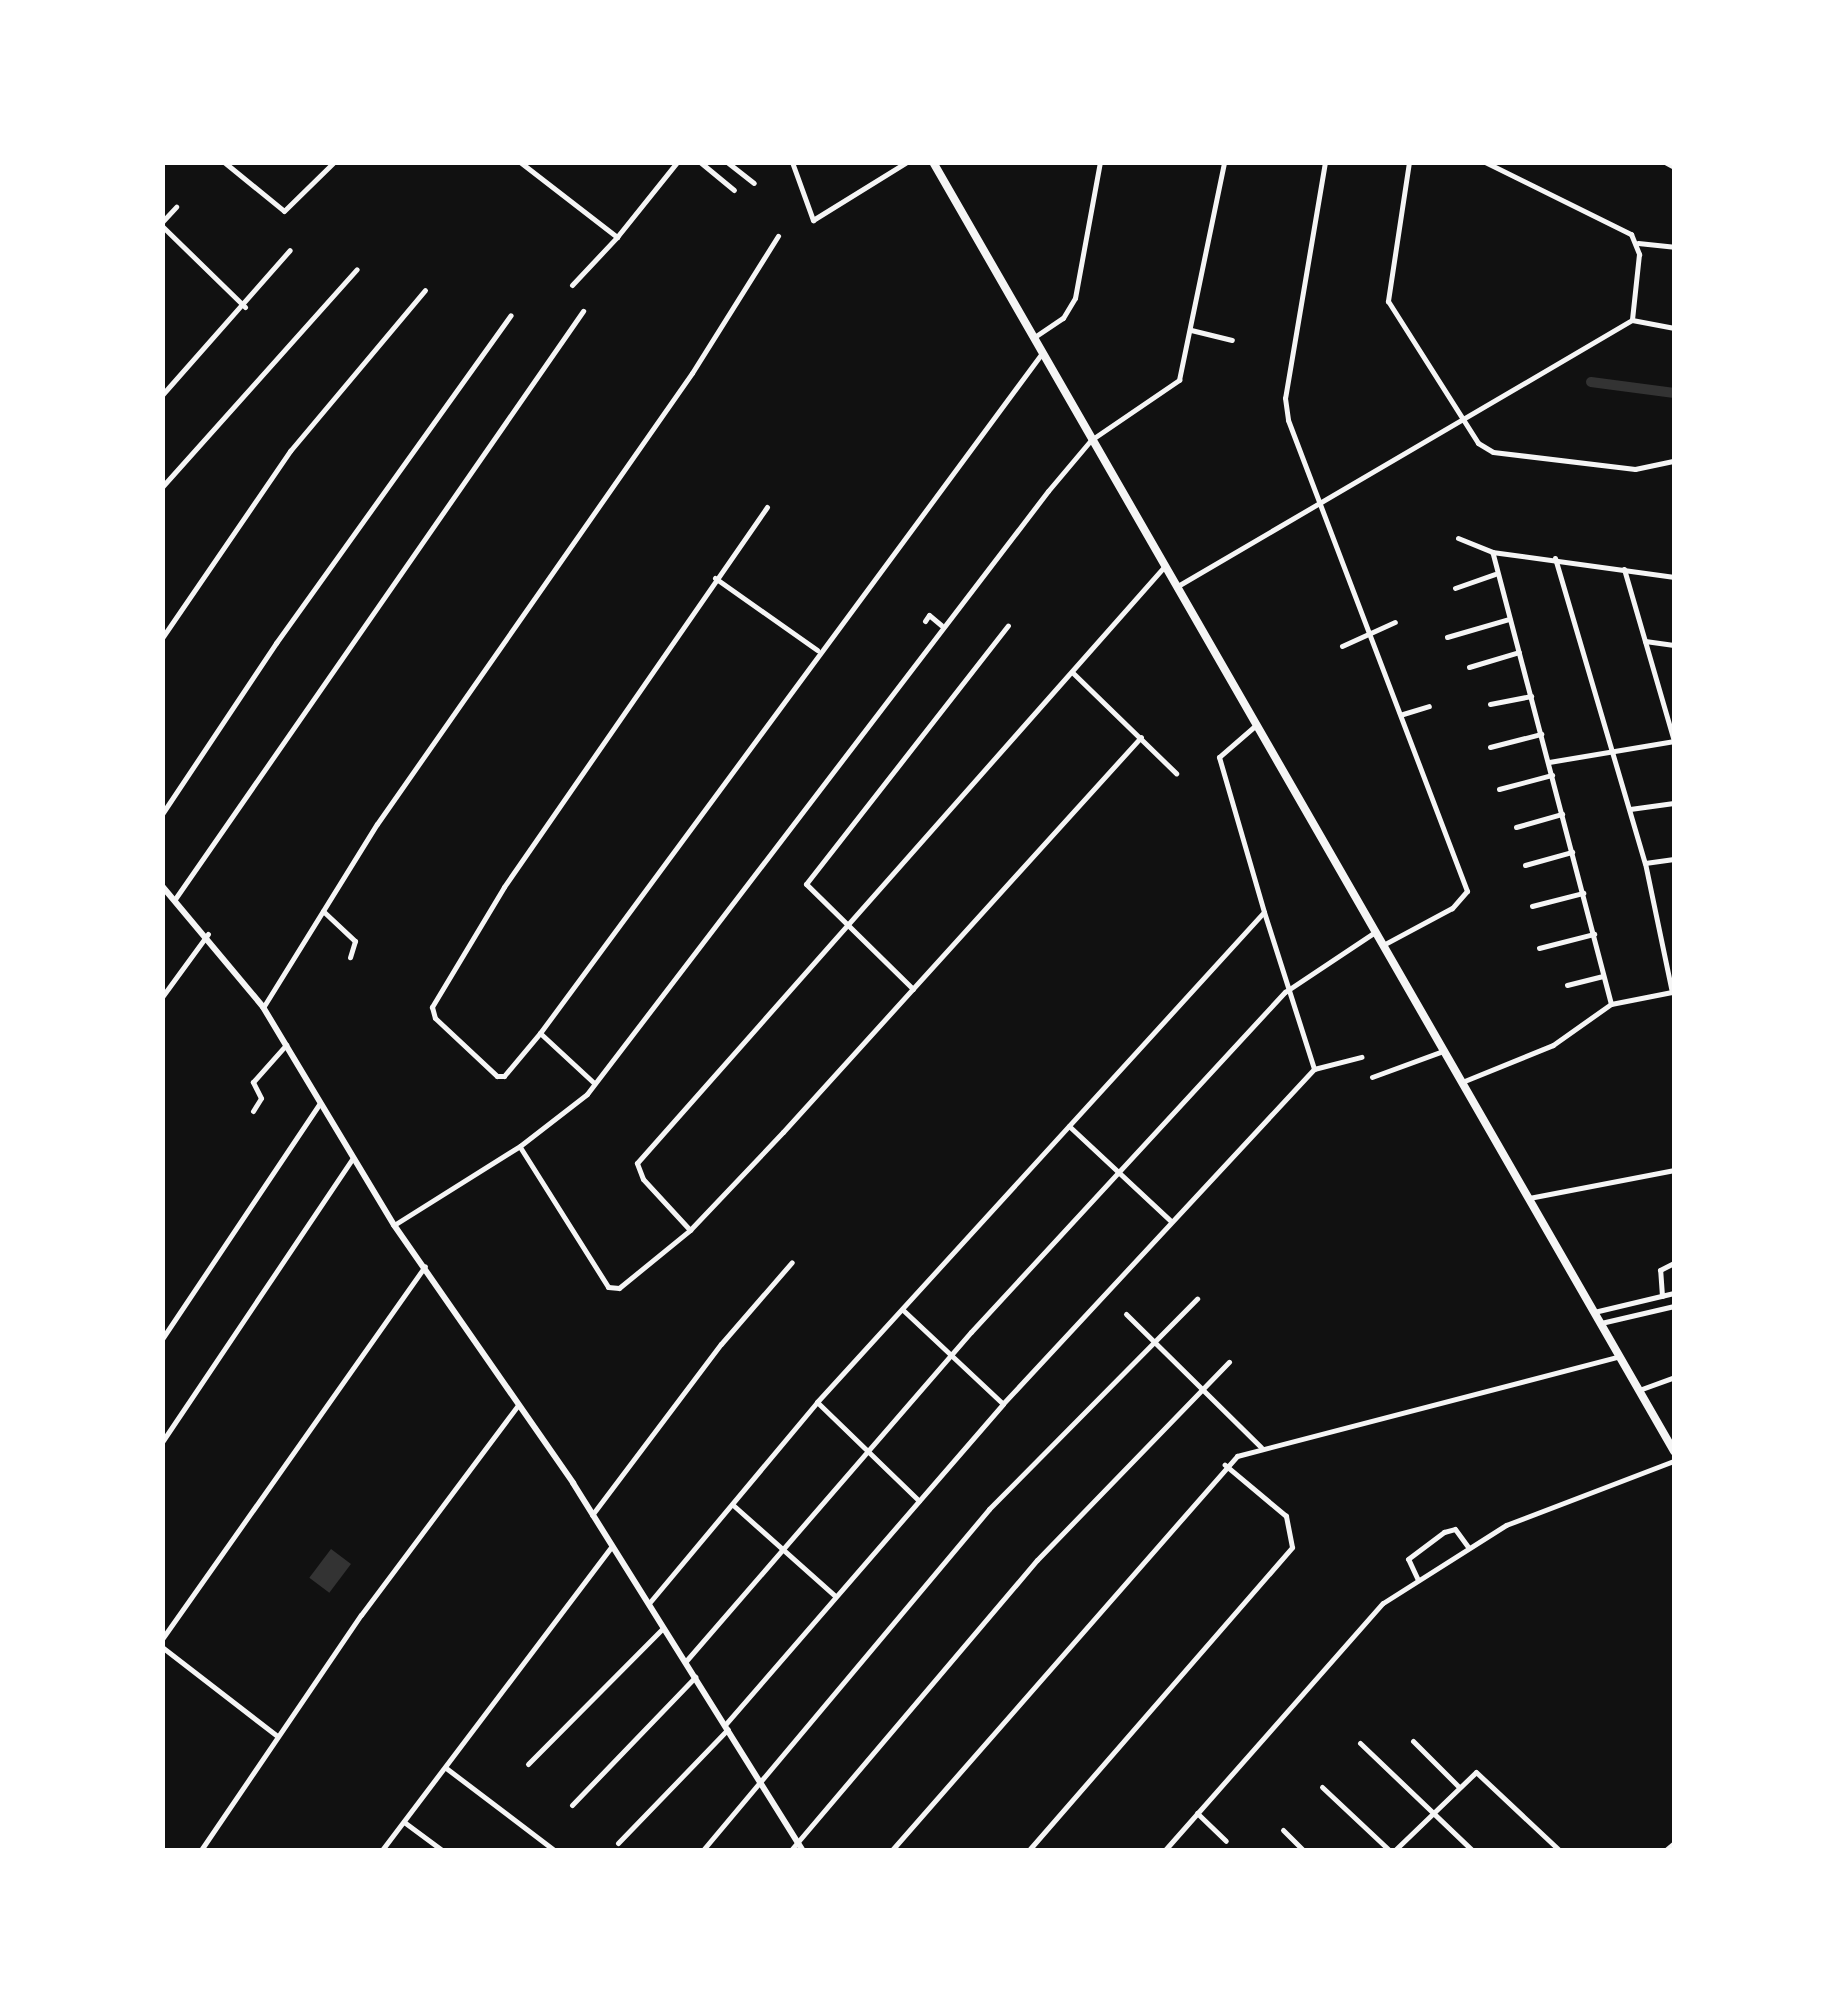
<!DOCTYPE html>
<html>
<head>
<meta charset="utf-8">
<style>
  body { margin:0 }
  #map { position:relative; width:1837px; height:2013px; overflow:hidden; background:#111; font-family:"DM Sans",sans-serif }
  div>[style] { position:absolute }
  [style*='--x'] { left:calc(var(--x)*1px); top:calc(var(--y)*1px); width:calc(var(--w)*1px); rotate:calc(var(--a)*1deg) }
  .water>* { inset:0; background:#333; transform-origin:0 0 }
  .canal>* { height:10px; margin:-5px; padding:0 5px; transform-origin:5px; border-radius:5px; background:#333 }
  .minor>* { height:5px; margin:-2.5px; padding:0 2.5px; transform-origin:2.5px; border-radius:2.5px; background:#f5f5f5 }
  .tertiary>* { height:6px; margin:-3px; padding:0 3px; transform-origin:3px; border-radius:3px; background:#f5f5f5 }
  .secondary>* { height:8px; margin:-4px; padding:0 4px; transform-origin:4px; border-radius:4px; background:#f5f5f5 }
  span { translate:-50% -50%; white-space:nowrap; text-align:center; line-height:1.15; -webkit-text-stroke:10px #fff; paint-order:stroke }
  .frame { position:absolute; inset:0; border:165px solid #fff; pointer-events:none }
</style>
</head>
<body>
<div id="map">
  <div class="water">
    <i style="left:331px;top:1549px;width:25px;height:36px;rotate:37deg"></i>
  </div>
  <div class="canal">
    <i style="--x:1591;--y:382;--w:84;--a:7.5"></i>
  </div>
  <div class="minor">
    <i style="--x:224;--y:162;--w:77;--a:39.2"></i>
    <i style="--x:284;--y:211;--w:70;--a:-44.4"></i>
    <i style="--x:520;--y:162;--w:123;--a:37.7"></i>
    <i style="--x:617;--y:237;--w:96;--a:-51.3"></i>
    <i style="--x:700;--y:162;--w:44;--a:39.5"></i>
    <i style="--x:727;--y:162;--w:34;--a:38"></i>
    <i style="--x:792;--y:162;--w:62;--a:70.1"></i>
    <i style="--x:813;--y:220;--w:110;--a:-31.7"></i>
    <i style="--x:1325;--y:162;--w:239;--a:99.6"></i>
    <i style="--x:1285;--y:398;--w:22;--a:82"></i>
    <i style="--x:1288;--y:420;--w:504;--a:69.19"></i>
    <i style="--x:1467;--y:891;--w:23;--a:131"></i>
    <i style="--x:1452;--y:908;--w:78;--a:151.8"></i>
    <i style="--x:1409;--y:162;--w:141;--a:98.6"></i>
    <i style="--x:1388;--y:301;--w:168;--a:57.6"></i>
    <i style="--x:1478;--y:443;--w:17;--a:31"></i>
    <i style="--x:1493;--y:452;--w:143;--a:6.8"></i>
    <i style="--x:1635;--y:469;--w:40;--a:-12"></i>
    <i style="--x:1485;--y:162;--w:163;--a:26.3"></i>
    <i style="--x:1631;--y:234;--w:22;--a:68"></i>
    <i style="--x:1639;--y:254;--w:66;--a:96.1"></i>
    <i style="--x:1665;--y:162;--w:10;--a:29"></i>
    <i style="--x:162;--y:222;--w:21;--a:-47"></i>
    <i style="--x:162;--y:226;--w:116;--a:44.3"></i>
    <i style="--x:1638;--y:243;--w:36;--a:6"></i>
    <i style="--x:572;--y:285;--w:66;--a:-46.8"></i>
    <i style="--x:1191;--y:330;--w:42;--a:13.7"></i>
    <i style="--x:1033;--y:338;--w:36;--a:-34"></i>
    <i style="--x:1063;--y:318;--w:23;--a:-59"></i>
    <i style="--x:1075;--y:298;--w:138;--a:-79.6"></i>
    <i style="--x:162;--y:395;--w:193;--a:-48.6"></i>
    <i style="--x:162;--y:487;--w:292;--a:-48.2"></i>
    <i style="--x:767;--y:507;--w:462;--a:124.7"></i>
    <i style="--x:504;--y:887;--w:140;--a:121"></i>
    <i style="--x:432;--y:1007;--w:11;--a:75"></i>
    <i style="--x:435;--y:1018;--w:85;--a:43.1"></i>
    <i style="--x:497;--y:1076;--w:7;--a:0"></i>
    <i style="--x:504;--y:1076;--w:56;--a:-50.1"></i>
    <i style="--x:540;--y:1033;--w:845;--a:-53.56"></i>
    <i style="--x:1458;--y:538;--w:37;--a:22"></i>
    <i style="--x:1555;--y:558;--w:318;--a:73.6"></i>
    <i style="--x:1645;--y:863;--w:132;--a:78.2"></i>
    <i style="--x:1624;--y:569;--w:179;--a:73.8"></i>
    <i style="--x:715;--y:578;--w:125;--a:35.2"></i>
    <i style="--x:1176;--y:587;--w:528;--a:-30.35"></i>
    <i style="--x:1632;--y:320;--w:43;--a:10.8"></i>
    <i style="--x:1455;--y:588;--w:42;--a:-19.3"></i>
    <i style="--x:925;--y:621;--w:7;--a:-56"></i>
    <i style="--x:929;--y:615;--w:16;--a:40"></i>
    <i style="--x:1447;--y:637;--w:65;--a:-16.2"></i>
    <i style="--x:162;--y:638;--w:227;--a:-55.6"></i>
    <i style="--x:290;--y:451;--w:210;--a:-50"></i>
    <i style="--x:1645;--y:641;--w:29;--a:8"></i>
    <i style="--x:1342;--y:646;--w:58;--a:-24.4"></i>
    <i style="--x:1469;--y:667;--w:52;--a:-16.7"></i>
    <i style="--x:1073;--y:673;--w:144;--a:44.2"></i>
    <i style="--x:1490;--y:704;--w:42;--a:-11"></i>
    <i style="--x:1403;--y:714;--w:27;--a:-17"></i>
    <i style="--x:1256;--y:725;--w:49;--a:139.1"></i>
    <i style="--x:1219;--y:757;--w:161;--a:73.8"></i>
    <i style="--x:1490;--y:747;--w:53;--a:-14.3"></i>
    <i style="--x:1549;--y:762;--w:127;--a:-9.5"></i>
    <i style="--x:1499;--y:789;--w:55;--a:-14.8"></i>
    <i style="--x:1630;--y:809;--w:44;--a:-7.8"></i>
    <i style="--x:162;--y:814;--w:206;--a:-56.3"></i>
    <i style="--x:276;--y:643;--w:403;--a:-54.4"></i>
    <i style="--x:1516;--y:827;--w:48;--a:-15.8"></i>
    <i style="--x:1645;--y:863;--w:29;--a:-8"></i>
    <i style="--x:1525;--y:865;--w:49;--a:-15.5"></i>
    <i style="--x:175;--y:899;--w:716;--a:-55.24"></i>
    <i style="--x:1532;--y:906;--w:53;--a:-14.3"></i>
    <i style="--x:323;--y:911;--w:44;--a:43.2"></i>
    <i style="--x:355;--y:941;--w:17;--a:107"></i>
    <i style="--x:1539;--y:948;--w:57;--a:-14.3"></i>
    <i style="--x:1567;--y:985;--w:37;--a:-14"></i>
    <i style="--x:913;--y:989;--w:150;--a:-135.5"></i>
    <i style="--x:806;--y:884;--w:328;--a:-52"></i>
    <i style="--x:162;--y:997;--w:78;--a:-53.9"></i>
    <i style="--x:1611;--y:1004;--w:467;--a:-104.7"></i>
    <i style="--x:1492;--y:552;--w:184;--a:7.8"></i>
    <i style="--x:264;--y:1006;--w:214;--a:-58.2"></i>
    <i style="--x:377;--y:824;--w:550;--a:-55.07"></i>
    <i style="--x:692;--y:373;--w:162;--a:-57.9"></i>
    <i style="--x:540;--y:1033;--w:74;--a:42.8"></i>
    <i style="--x:1314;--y:1069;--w:49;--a:-14.3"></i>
    <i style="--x:1372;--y:1077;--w:76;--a:-20.1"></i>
    <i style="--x:1462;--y:1082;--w:98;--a:-22.1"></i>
    <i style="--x:1553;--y:1045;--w:71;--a:-35.3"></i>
    <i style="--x:1611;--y:1004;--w:62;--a:-11.1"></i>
    <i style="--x:253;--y:1111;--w:15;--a:-58"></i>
    <i style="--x:261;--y:1098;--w:18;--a:-117"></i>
    <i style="--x:253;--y:1082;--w:50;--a:-48.3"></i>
    <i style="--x:1069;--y:1126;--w:139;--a:43"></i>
    <i style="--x:520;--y:1147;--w:165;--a:57.8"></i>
    <i style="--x:608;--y:1287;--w:11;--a:5"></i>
    <i style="--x:619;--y:1288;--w:92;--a:-39.2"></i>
    <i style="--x:690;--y:1230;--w:135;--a:-46.5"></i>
    <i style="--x:783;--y:1132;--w:533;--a:-47.81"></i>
    <i style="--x:1529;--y:1198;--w:148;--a:-10.9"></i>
    <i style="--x:394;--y:1225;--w:149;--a:-32.1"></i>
    <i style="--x:520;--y:1146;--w:85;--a:-37.8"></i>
    <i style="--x:587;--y:1094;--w:759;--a:-52.6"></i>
    <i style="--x:1048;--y:491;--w:67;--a:-49.9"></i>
    <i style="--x:1091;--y:440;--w:107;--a:-34.3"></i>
    <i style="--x:1179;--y:380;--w:223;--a:-78.3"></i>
    <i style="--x:690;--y:1230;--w:69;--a:-132.7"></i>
    <i style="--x:643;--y:1179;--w:17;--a:-111"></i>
    <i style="--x:637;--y:1163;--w:796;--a:-48.52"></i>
    <i style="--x:1662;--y:1296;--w:26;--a:-94"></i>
    <i style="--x:1660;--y:1270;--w:16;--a:-27"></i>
    <i style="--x:903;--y:1310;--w:137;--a:43.2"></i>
    <i style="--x:1594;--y:1312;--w:82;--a:-13.4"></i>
    <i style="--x:1126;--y:1314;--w:190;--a:44.6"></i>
    <i style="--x:1601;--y:1323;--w:75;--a:-13.1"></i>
    <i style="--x:162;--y:1339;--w:284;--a:-56.2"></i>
    <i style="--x:1639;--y:1390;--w:37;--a:-20"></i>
    <i style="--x:817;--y:1402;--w:142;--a:44.1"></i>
    <i style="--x:162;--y:1442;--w:342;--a:-56.1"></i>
    <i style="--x:733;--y:1505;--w:137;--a:41.7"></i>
    <i style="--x:592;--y:1515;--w:214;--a:-53"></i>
    <i style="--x:721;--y:1344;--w:108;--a:-49.1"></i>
    <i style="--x:1418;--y:1580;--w:23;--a:-115"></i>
    <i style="--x:1408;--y:1559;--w:45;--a:-36.9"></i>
    <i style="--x:1444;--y:1532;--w:11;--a:-15"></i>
    <i style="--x:1455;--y:1529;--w:22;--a:54"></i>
    <i style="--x:650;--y:1602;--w:261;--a:-50.1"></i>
    <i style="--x:817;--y:1402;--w:663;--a:-47.63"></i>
    <i style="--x:1264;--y:912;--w:165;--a:72.3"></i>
    <i style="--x:1314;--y:1069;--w:457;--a:132.9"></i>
    <i style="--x:1003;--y:1404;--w:425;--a:130.9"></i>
    <i style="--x:162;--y:1639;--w:456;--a:-54.8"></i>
    <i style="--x:162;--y:1647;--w:144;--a:37.7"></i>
    <i style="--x:686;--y:1661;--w:435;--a:-49.1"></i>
    <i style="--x:971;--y:1332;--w:463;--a:-47.3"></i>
    <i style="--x:1285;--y:992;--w:108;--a:-33.7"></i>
    <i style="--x:1413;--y:1741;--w:65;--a:45"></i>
    <i style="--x:1360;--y:1743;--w:155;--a:43.7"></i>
    <i style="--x:528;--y:1764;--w:192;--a:-45.2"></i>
    <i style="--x:446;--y:1768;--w:136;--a:37.2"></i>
    <i style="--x:1322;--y:1787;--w:92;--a:43.2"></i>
    <i style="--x:572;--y:1805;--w:178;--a:-46.1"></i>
    <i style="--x:1197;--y:1813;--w:40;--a:44"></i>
    <i style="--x:404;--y:1822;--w:47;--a:36.4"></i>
    <i style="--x:1283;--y:1830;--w:28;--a:45"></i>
    <i style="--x:618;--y:1843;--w:158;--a:-46"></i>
    <i style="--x:201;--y:1850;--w:284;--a:-55.8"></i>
    <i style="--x:361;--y:1615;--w:262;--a:-53.2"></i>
    <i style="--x:382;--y:1850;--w:381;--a:-52.9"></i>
    <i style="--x:703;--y:1850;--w:445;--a:-50"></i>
    <i style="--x:989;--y:1509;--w:296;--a:-45.3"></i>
    <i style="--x:791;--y:1850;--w:380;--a:-49.7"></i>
    <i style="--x:1037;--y:1560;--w:276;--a:-45.9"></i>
    <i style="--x:892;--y:1850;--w:524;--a:-48.79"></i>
    <i style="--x:1237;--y:1456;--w:396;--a:-14.6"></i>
    <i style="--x:1029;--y:1850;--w:401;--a:-49"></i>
    <i style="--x:1292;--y:1547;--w:32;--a:-101"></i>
    <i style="--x:1286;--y:1516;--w:80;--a:-140.1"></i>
    <i style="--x:1165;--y:1850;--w:329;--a:-48.6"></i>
    <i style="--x:1383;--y:1603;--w:146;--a:-32.4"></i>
    <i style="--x:1506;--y:1525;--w:180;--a:-20.9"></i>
    <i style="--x:1395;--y:1850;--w:112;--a:-43.9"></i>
    <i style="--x:1476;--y:1772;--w:114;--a:43.2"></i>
    <i style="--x:1666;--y:1850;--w:11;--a:-41"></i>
  </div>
  <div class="tertiary">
    <i style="--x:162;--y:886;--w:158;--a:50.1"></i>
    <i style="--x:263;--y:1007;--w:254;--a:59"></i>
    <i style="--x:394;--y:1225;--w:314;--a:55.2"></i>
    <i style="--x:573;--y:1483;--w:433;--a:58"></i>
  </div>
  <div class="secondary">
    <i style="--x:933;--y:162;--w:1487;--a:60.11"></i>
  </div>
  <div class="frame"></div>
</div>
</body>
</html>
